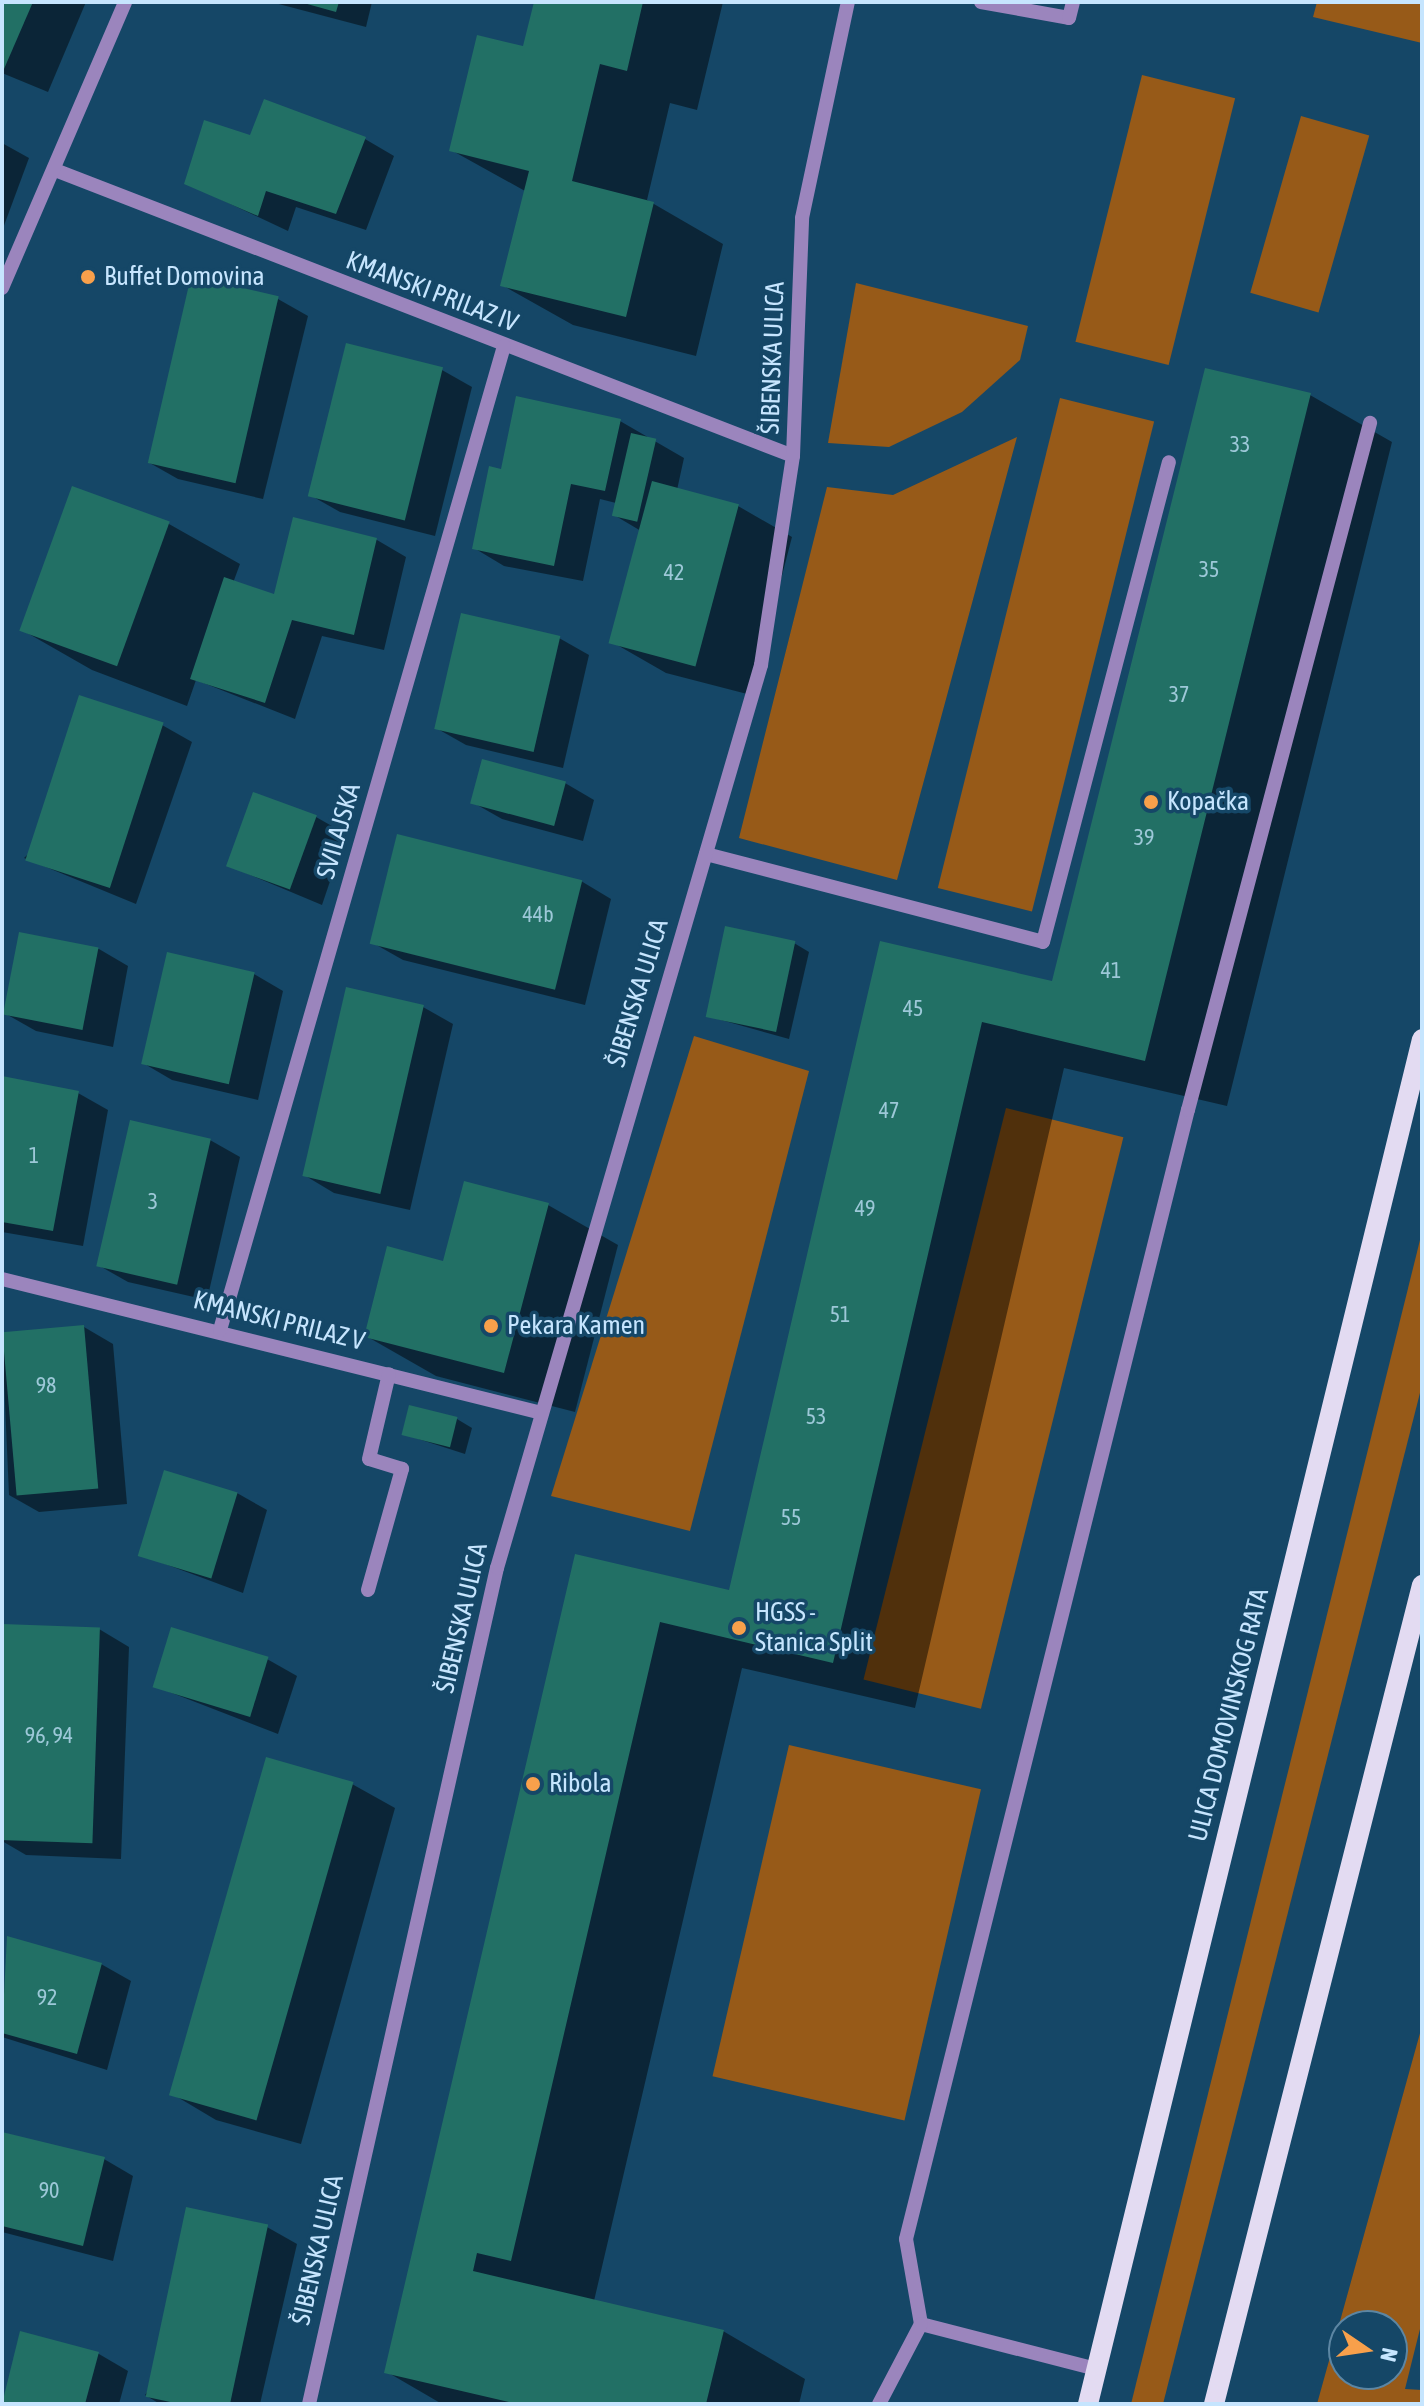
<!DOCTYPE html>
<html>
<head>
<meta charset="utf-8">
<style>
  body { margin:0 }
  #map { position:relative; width:1424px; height:2406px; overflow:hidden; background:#154767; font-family:"Asap Condensed",sans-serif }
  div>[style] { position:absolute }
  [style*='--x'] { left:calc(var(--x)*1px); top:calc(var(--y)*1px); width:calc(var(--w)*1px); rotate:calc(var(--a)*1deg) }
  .green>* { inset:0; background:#975a18; transform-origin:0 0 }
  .shadow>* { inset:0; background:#0007 }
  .building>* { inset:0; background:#227065; transform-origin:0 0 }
  .minor>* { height:14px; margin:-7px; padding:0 7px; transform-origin:7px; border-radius:7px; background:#9b85bd }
  .major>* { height:20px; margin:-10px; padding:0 10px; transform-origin:10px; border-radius:10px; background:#e3dbf2 }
  .dots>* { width:22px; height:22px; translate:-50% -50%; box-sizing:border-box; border:4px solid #154767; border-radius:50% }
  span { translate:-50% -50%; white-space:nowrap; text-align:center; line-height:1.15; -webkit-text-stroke:7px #154767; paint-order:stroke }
  .number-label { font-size:22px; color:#9dc8d8 }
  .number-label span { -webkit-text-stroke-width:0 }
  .poi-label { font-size:26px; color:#c6e5fe }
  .left { translate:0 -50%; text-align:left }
  .street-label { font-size:26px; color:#c6e5fe }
  .frame { position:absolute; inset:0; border:4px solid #c6e5fe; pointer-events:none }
  .north { position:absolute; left:1328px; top:2310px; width:80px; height:80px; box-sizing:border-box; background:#154767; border:2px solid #5c86a3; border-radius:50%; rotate:103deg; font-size:22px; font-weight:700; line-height:32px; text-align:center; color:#c6e5fe }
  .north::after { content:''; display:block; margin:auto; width:28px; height:36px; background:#f8a04b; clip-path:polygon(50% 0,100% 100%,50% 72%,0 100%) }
</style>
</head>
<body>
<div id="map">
  <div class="green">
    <i style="clip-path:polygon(1317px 2px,1422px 2px,1422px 43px,1313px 17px)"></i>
    <i style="left:1142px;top:75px;width:96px;height:275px;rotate:14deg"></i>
    <i style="left:1301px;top:116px;width:71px;height:184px;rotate:16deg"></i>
    <i style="clip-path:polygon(856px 283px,1028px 326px,1020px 360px,962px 412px,889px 447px,828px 443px)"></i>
    <i style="left:1060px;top:398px;width:97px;height:505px;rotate:14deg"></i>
    <i style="clip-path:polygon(1017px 437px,897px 880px,739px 838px,827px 487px,893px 495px)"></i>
    <i style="clip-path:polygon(694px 1036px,809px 1071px,690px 1531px,551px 1496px)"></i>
    <i style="left:1006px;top:1108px;width:121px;height:589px;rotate:14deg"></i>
    <i style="clip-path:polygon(1422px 1232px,1422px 1385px,1163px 2404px,1131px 2404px)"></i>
    <i style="left:789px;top:1745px;width:197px;height:340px;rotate:13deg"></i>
    <i style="clip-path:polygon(evenodd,1422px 2026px,1422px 2321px,1405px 2389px,1422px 2390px,1422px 2404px,1317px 2404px,1422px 2026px,1344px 2326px,1392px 2326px,1392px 2374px,1344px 2374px,1344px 2326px)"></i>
  </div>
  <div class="shadow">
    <i style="clip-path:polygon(2px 2px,86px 2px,48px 92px,2px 73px)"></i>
    <i style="clip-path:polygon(271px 2px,372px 2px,366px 27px)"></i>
    <i style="clip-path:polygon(536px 2px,723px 2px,697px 110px,670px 103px,647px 200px,723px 244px,696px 356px,573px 325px,502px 285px,525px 191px,451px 150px,524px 48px)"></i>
    <i style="clip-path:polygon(251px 137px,365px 139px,394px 156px,366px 230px,296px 207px,288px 231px,186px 183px)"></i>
    <i style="clip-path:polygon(2px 143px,29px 158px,2px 231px)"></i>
    <i style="clip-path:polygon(278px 299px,308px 316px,263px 499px,178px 479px,148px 462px)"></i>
    <i style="clip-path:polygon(442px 370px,472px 387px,435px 536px,340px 512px,310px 495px)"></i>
    <i style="clip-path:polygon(1310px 395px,1392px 442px,1227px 1106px,1064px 1068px,915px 1708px,742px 1668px,594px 2301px,723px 2331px,805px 2379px,799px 2404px,442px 2404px,387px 2372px,577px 1557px,730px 1593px,882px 944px,1053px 984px)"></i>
    <i style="clip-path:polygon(620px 421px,684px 458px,677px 490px,738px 506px,792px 537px,751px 695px,666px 673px,612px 642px,641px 531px,614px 515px,616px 503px,600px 499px,583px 581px,504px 566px,474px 548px,502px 471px)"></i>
    <i style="clip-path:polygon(74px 489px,169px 524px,240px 564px,233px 583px,276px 597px,295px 520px,377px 540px,406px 557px,384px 650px,322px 636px,295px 719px,196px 680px,187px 706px,92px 670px,22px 630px)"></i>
    <i style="clip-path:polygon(559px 638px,589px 655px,563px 768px,466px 745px,436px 728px)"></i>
    <i style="clip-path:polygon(162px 725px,192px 742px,136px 904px,24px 858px)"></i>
    <i style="clip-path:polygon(565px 783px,594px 800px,583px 841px,502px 819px,472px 802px)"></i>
    <i style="clip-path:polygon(316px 817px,346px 834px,322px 905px,229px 866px)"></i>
    <i style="clip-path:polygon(581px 881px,611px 899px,585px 1005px,403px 960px,373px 943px)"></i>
    <i style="clip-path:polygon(21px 934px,99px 949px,128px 966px,113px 1047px,36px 1031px,6px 1014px)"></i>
    <i style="clip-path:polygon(794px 943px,809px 952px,789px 1039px,707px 1016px)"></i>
    <i style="clip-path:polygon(254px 974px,283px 991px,258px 1100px,172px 1080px,143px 1063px)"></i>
    <i style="clip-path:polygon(423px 1007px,453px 1024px,410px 1210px,334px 1193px,304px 1175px)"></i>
    <i style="clip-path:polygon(2px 1078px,78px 1093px,108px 1110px,83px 1246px,2px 1232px)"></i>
    <i style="clip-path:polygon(210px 1140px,240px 1157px,207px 1300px,128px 1282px,98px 1265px)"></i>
    <i style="clip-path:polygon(548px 1205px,618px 1245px,575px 1412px,436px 1376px,366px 1336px,445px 1263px)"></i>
    <i style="clip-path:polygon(84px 1327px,113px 1344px,127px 1504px,39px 1512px,9px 1495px,2px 1335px)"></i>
    <i style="clip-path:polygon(457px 1419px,472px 1428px,465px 1454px,403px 1434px)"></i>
    <i style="clip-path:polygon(237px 1493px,267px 1510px,243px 1593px,141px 1555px)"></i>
    <i style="clip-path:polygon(99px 1629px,129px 1647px,121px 1859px,26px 1855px,2px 1841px,2px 1687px)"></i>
    <i style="clip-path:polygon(267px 1659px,297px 1676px,278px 1734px,154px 1686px)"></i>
    <i style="clip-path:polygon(352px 1784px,395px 1808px,301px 2144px,216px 2120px,174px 2095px)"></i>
    <i style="clip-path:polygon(8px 1938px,101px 1964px,131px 1981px,107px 2070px,2px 2037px)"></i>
    <i style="clip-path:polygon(2px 2134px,104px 2159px,133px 2176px,113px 2261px,2px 2232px)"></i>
    <i style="clip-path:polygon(267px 2227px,297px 2244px,260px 2404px,160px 2404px,145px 2395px)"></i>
    <i style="clip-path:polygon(21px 2333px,99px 2354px,128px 2371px,119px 2404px,3px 2404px)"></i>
  </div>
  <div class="building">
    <i style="clip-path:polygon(2px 2px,33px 2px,4px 69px,2px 68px)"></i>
    <i style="clip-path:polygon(300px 2px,339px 2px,336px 12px)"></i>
    <i style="clip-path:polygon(534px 2px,643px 2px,627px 71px,600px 64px,572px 181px,654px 202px,626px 317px,500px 286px,529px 171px,449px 151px,477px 35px,523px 46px)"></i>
    <i style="clip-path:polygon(264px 99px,366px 137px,336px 214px,266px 191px,258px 216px,184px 184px,204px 120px,250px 135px)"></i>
    <i style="left:191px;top:276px;width:90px;height:192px;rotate:13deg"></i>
    <i style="left:346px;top:343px;width:100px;height:158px;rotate:14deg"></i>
    <i style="clip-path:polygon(1205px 368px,1311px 393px,1145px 1061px,982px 1022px,833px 1663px,660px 1622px,511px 2261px,477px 2253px,473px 2271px,724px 2330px,706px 2404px,517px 2404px,384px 2373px,575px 1554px,729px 1590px,880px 941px,1052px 981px)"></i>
    <i style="clip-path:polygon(516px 396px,621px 419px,605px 491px,571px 484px,554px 566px,472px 549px,489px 466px,501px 469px)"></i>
    <i style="left:631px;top:433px;width:26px;height:85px;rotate:13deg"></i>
    <i style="left:652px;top:481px;width:90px;height:168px;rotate:15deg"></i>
    <i style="left:72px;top:486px;width:104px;height:154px;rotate:20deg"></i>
    <i style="clip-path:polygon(293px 517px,377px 538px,354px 635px,292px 620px,265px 703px,190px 679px,224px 577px,274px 594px)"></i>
    <i style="left:461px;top:613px;width:102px;height:119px;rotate:13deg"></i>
    <i style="left:79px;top:695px;width:89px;height:174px;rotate:18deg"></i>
    <i style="left:482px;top:759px;width:87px;height:46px;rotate:15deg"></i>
    <i style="left:253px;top:792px;width:68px;height:79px;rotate:20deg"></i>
    <i style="left:397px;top:834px;width:191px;height:113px;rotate:14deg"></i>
    <i style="left:725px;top:926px;width:72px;height:93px;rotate:12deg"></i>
    <i style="left:19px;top:932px;width:81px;height:84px;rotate:11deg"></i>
    <i style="left:167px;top:952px;width:90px;height:115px;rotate:13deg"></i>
    <i style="left:346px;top:987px;width:80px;height:194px;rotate:13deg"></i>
    <i style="clip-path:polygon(2px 1076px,79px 1091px,53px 1231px,2px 1222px)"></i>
    <i style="left:130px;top:1120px;width:83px;height:150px;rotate:13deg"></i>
    <i style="clip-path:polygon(464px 1181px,549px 1203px,504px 1373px,364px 1337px,387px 1246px,443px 1261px)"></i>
    <i style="left:84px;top:1325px;width:164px;height:82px;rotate:85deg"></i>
    <i style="left:409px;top:1405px;width:50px;height:31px;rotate:14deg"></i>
    <i style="left:164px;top:1470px;width:77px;height:90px;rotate:17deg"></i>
    <i style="left:2px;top:1624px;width:98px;height:216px;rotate:2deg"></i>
    <i style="left:171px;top:1627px;width:102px;height:63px;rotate:17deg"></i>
    <i style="left:266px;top:1757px;width:91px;height:352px;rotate:16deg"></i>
    <i style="clip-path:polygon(7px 1936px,102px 1963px,77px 2054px,2px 2033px)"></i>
    <i style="clip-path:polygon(2px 2132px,105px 2157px,83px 2246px,2px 2226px)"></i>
    <i style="left:186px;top:2207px;width:84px;height:194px;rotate:12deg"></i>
    <i style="clip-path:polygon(20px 2331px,99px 2352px,85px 2404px,2px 2404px)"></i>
  </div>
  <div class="minor">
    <i style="--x:981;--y:2;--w:89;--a:10.3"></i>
    <i style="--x:1069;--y:18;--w:16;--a:-76"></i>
    <i style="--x:55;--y:170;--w:791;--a:21.18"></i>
    <i style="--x:2;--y:288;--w:311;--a:-66.7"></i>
    <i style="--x:706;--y:854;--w:348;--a:14.6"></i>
    <i style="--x:1043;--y:942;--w:496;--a:-75.3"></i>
    <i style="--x:2;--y:1279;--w:556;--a:13.94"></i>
    <i style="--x:220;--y:1330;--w:1024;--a:-73.9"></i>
    <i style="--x:368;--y:1590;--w:126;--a:-74.3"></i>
    <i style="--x:402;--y:1469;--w:34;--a:-163"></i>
    <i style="--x:369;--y:1459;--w:87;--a:-76.8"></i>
    <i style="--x:921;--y:2324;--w:86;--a:-100"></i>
    <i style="--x:906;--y:2239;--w:1164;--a:-75.98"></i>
    <i style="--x:1188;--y:1110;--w:711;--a:-75.16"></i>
    <i style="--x:921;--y:2324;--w:181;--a:14.4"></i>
    <i style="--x:309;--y:2404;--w:857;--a:-77.33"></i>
    <i style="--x:497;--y:1568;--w:941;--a:-73.7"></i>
    <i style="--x:761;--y:665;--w:211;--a:-81.3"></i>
    <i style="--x:793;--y:456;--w:238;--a:-87.8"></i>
    <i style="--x:802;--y:218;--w:221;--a:-78"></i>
    <i style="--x:879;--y:2404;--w:90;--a:-62.3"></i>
  </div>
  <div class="major">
    <i style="--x:1088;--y:2404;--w:1405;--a:-76.25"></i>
    <i style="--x:1214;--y:2404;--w:845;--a:-75.75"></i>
  </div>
  <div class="dots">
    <i style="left:88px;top:277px;background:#f8a04b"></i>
    <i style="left:1151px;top:802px;background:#f8a04b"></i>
    <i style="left:491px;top:1326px;background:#f8a04b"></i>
    <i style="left:739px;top:1628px;background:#f8a04b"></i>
    <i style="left:533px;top:1784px;background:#f8a04b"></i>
  </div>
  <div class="number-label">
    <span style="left:1240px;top:445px">33</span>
    <span style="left:1209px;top:570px">35</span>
    <span style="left:674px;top:573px">42</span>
    <span style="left:1179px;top:695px">37</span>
    <span style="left:1144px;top:838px">39</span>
    <span style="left:538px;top:915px">44b</span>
    <span style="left:1111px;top:971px">41</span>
    <span style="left:913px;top:1009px">45</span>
    <span style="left:889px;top:1111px">47</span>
    <span style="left:34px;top:1156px">1</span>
    <span style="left:153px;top:1202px">3</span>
    <span style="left:865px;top:1209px">49</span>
    <span style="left:840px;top:1315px">51</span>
    <span style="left:46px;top:1386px">98</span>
    <span style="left:816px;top:1417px">53</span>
    <span style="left:791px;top:1518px">55</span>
    <span style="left:49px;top:1736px">96, 94</span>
    <span style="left:47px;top:1998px">92</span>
    <span style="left:49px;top:2191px">90</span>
  </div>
  <div class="poi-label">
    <span class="left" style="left:104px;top:277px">Buffet Domovina</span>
    <span class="left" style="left:1167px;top:802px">Kopačka</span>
    <span class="left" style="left:507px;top:1326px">Pekara Kamen</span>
    <span class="left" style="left:755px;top:1628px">HGSS -<br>Stanica Split</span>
    <span class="left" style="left:549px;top:1784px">Ribola</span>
  </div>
  <div class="street-label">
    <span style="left:432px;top:292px;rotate:21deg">KMANSKI PRILAZ IV</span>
    <span style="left:773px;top:358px;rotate:-88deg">ŠIBENSKA ULICA</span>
    <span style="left:339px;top:831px;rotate:-74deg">SVILAJSKA</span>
    <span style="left:638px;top:993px;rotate:-73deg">ŠIBENSKA ULICA</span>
    <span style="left:279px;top:1321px;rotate:14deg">KMANSKI PRILAZ V</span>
    <span style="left:462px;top:1618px;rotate:-77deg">ŠIBENSKA ULICA</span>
    <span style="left:1229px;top:1715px;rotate:-76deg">ULICA DOMOVINSKOG RATA</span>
    <span style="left:318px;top:2250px;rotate:-77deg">ŠIBENSKA ULICA</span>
  </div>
  <div class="frame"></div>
  <div class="north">N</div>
</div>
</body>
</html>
